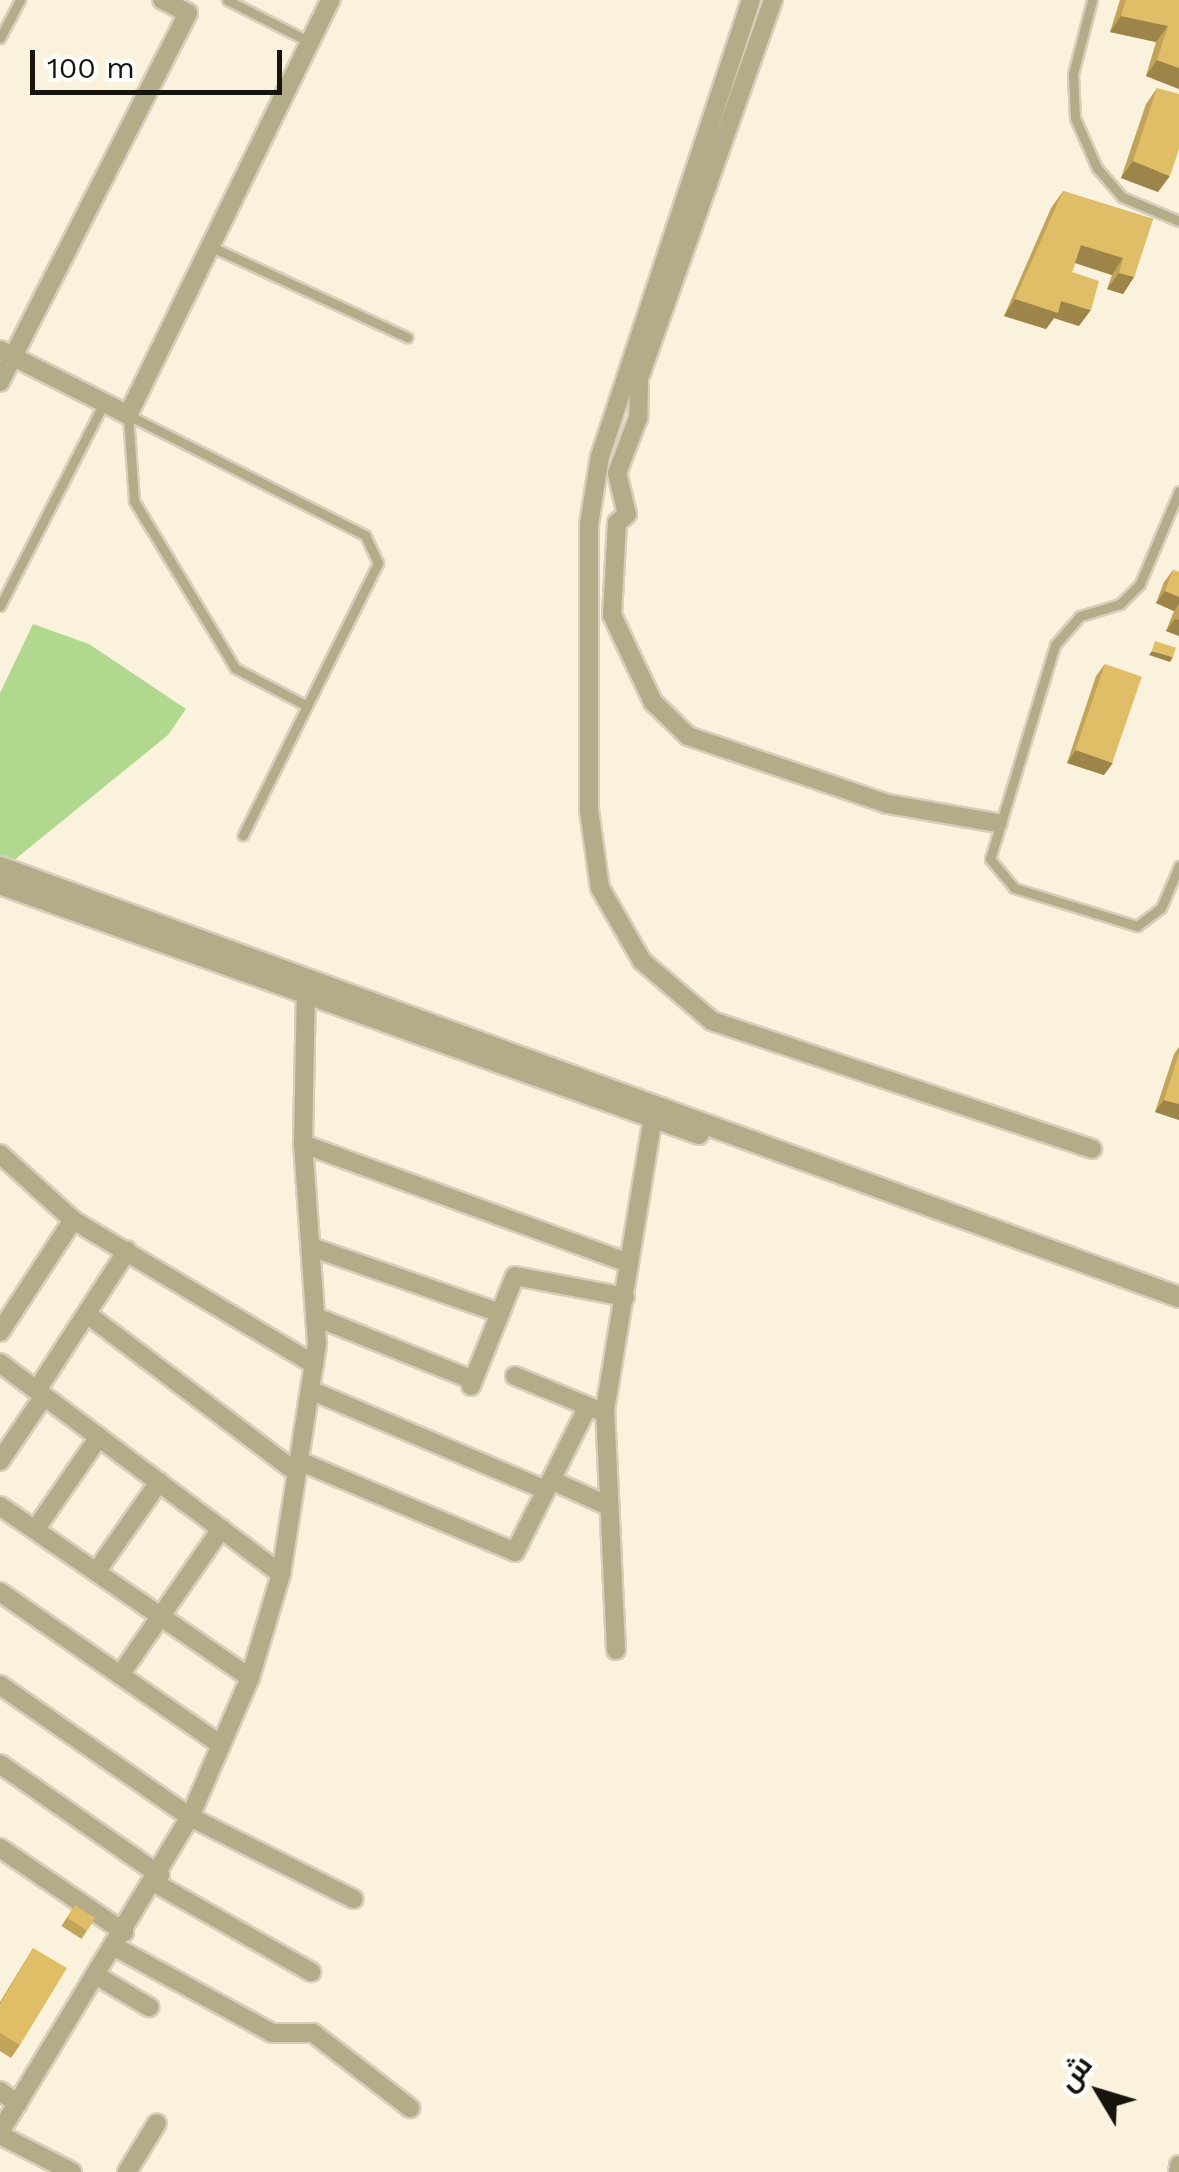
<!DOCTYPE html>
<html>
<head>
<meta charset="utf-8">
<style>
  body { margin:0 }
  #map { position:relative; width:1179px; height:2172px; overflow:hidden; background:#fbf2dd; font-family:"Work Sans",Cairo,sans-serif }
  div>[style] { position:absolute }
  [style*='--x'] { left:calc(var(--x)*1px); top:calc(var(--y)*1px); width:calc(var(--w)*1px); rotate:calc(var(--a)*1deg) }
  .green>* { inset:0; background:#b0d98f }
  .roads { filter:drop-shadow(2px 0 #d7cebc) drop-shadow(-2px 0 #d7cebc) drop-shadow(0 2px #d7cebc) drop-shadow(0 -2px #d7cebc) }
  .service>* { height:9px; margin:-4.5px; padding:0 4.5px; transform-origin:4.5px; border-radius:4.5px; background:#b2ac88 }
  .minor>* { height:18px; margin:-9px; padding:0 9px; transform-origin:9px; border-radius:9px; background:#b2ac88 }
  .tertiary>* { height:20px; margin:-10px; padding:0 10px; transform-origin:10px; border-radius:10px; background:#b2ac88 }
  .wall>* { inset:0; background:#c1a359; transform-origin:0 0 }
  .shaded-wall>* { inset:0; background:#9d8448 }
  .building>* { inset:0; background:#e0bd67; transform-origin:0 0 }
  span { translate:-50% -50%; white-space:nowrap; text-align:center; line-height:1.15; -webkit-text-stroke:9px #fff; paint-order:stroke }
  .north { position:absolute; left:1049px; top:2042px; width:100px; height:100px; -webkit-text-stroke:8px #fff; paint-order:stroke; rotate:308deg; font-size:28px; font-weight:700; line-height:40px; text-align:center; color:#17140d }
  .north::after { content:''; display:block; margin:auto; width:35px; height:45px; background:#17140d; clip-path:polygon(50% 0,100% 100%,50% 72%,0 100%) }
  .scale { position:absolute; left:30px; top:50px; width:252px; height:45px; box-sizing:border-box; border:5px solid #17140d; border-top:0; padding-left:12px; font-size:30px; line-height:35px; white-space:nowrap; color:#17140d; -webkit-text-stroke:8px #fff; paint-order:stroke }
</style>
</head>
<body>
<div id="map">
  <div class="green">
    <i style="clip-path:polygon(33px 624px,89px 644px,186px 709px,168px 735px,13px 861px,0 856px,0 693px)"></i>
  </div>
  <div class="roads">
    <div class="service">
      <i style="--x:227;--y:0;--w:93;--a:26.8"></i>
      <i style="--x:1092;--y:0;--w:76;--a:104.4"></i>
      <i style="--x:1073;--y:74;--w:44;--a:87.4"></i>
      <i style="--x:1075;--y:118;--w:55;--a:66.3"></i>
      <i style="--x:1097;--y:168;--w:38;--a:49"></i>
      <i style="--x:1122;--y:197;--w:62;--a:22.8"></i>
      <i style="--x:0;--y:38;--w:43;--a:-62.2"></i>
      <i style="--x:214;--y:248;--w:213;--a:24.8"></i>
      <i style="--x:128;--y:415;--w:266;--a:26.9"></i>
      <i style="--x:365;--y:535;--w:31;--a:65"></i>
      <i style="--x:378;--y:563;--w:304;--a:116.4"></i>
      <i style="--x:128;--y:415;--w:86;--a:86"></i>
      <i style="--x:134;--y:501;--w:195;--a:58.8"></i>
      <i style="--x:235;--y:668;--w:81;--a:27.8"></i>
      <i style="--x:1179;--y:491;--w:101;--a:112.8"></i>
      <i style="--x:1140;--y:584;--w:28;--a:135"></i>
      <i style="--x:1120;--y:604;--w:42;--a:163.3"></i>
      <i style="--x:1080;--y:616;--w:38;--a:131"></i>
      <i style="--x:1055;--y:645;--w:224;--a:106.9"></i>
      <i style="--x:990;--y:859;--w:38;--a:50"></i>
      <i style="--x:1014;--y:888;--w:129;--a:17.2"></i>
      <i style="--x:1137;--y:926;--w:30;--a:-37"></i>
      <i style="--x:1161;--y:908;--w:46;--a:-66.8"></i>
      <i style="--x:0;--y:606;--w:228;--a:-62.9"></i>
    </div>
    <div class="minor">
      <i style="--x:751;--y:0;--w:480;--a:108.3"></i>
      <i style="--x:600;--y:456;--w:70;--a:99.1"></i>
      <i style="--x:589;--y:525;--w:285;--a:90"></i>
      <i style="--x:589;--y:810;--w:79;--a:82"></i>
      <i style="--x:600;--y:888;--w:84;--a:60.1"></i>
      <i style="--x:642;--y:961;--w:92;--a:40.6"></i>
      <i style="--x:712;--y:1021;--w:401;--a:18.6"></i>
      <i style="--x:773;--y:0;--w:402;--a:109.5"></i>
      <i style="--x:639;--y:379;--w:39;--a:91"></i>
      <i style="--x:638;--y:418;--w:59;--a:110.9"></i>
      <i style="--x:617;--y:473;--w:42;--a:76.3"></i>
      <i style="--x:627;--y:514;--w:13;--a:138"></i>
      <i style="--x:617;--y:523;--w:92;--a:93.1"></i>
      <i style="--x:612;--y:615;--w:96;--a:64.8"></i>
      <i style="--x:653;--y:702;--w:49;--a:44.2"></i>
      <i style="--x:688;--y:736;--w:211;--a:18.8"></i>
      <i style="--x:888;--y:804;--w:111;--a:9.9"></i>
      <i style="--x:0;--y:350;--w:144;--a:26.9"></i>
      <i style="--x:128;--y:415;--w:462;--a:-64"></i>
      <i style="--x:0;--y:382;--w:414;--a:-63"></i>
      <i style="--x:188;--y:13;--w:29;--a:-153"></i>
      <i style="--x:303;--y:1144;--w:344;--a:20.1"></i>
      <i style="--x:0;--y:1154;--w:98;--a:42.1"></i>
      <i style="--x:73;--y:1220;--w:281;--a:30.9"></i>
      <i style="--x:314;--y:1248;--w:197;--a:19.3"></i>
      <i style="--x:87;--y:1314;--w:263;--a:37.1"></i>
      <i style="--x:316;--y:1317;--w:169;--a:21.9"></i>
      <i style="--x:0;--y:1332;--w:134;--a:-56.9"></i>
      <i style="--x:0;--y:1363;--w:351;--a:36.9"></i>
      <i style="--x:515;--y:1376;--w:89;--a:22.5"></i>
      <i style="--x:471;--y:1386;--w:118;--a:-68.2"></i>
      <i style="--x:515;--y:1276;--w:112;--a:10.8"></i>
      <i style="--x:37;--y:1390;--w:166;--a:-57.1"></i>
      <i style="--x:310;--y:1390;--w:256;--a:23"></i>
      <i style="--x:0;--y:1461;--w:78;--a:-55.9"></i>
      <i style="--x:299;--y:1461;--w:234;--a:22.8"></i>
      <i style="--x:515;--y:1552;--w:159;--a:-63.4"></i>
      <i style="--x:551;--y:1480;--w:60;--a:24.4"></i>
      <i style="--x:0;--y:1506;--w:303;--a:34.5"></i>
      <i style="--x:35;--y:1530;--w:113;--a:-55.5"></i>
      <i style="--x:96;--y:1572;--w:110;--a:-55"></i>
      <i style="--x:0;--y:1592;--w:269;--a:34.7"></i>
      <i style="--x:616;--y:1650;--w:240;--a:-92.6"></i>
      <i style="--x:605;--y:1410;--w:309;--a:-80.7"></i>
      <i style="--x:120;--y:1675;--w:178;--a:-55.3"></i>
      <i style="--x:0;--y:1685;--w:231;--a:34.8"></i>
      <i style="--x:190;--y:1817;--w:183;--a:26.6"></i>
      <i style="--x:0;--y:1764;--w:195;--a:34.8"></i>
      <i style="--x:0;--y:1848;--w:150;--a:34.1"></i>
      <i style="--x:155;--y:1883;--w:180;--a:29.7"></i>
      <i style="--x:115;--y:1947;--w:179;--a:28.7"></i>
      <i style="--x:272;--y:2033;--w:41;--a:0"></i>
      <i style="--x:313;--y:2033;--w:123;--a:37.7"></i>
      <i style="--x:97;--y:1976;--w:61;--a:30.8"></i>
      <i style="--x:0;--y:2091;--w:22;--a:36"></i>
      <i style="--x:0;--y:2132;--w:368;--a:-58.9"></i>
      <i style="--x:190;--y:1817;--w:151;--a:-66.7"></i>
      <i style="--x:250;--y:1678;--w:109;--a:-73.4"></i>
      <i style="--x:281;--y:1574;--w:234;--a:-81.1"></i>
      <i style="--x:317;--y:1343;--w:199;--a:-94"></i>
      <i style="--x:303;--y:1144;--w:163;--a:-88.9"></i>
      <i style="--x:0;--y:2135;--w:81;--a:27.2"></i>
      <i style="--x:127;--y:2172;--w:57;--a:-58.5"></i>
      <i style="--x:1178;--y:2172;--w:7;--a:-82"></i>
    </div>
    <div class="tertiary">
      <i style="--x:0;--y:867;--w:1255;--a:20.04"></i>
      <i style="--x:0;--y:884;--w:742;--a:19.68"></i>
    </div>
  </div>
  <div class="wall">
    <i style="clip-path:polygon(1120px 0,1179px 0,1179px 89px,1146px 76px,1156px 42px,1110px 32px)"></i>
    <i style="clip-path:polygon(1157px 88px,1158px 192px,1121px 178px,1146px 104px)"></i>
    <i style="clip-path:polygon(1063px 191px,1153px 219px,1134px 277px,1123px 294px,1107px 289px,1112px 275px,1075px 263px,1072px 272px,1079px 326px,1054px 318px,1046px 329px,1004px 316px,1051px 208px)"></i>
    <i style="clip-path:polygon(1173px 570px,1179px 572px,1179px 636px,1166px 631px,1174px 611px,1156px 603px,1164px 582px)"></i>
    <i style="clip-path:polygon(1105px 664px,1104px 775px,1067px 763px,1096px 676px)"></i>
    <i style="clip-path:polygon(1179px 1047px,1179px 1120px,1155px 1112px,1174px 1054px)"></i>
    <i style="left:75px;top:1905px;width:24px;height:25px;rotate:33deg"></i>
    <i style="clip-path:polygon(33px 1948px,20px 2045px,11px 2058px,0 2051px,0 2002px)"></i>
  </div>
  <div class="shaded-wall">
    <i style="clip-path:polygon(1121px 16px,1168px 26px,1156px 42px,1110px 32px)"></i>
    <i style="clip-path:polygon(1157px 60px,1179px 68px,1179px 89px,1146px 76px)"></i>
    <i style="clip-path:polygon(1133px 161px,1170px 176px,1158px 192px,1121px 178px)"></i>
    <i style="clip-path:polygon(1081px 245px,1123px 258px,1112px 275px,1069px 261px)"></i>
    <i style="clip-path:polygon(1119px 273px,1134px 277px,1123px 294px,1107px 289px)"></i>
    <i style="clip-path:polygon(1015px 299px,1061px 301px,1091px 310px,1079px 326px,1054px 318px,1046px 329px,1004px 316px)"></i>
    <i style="clip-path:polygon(1165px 591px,1179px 597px,1179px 604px,1174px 611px,1156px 603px)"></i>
    <i style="clip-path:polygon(1175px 619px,1179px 620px,1179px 636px,1166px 631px)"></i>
    <i style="clip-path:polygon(1152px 651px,1173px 657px,1170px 662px,1149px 655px)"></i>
    <i style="clip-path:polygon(1076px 750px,1113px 763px,1104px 775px,1067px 763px)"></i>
    <i style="clip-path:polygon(1164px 1100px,1179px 1104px,1179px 1120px,1155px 1112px)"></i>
  </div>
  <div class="building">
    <i style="clip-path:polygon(1126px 0,1179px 0,1179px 68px,1157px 60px,1168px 26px,1121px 16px)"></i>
    <i style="clip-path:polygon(1157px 88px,1179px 94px,1179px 149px,1170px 176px,1133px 161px)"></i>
    <i style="clip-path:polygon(1063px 191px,1153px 219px,1134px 277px,1119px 273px,1123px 258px,1081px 245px,1072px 272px,1099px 281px,1091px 310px,1061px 301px,1058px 313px,1015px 299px)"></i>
    <i style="clip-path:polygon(1173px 570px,1179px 572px,1179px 597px,1165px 591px)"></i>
    <i style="left:1155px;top:641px;width:22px;height:10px;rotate:18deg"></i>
    <i style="left:1105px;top:664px;width:39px;height:91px;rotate:19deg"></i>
    <i style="clip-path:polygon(1179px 1053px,1179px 1104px,1164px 1100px)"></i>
    <i style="left:75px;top:1905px;width:24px;height:15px;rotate:33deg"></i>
    <i style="clip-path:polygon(33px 1948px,67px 1968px,20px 2045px,0 2033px,0 2004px)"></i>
  </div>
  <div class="north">ش</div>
  <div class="scale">100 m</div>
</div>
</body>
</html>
